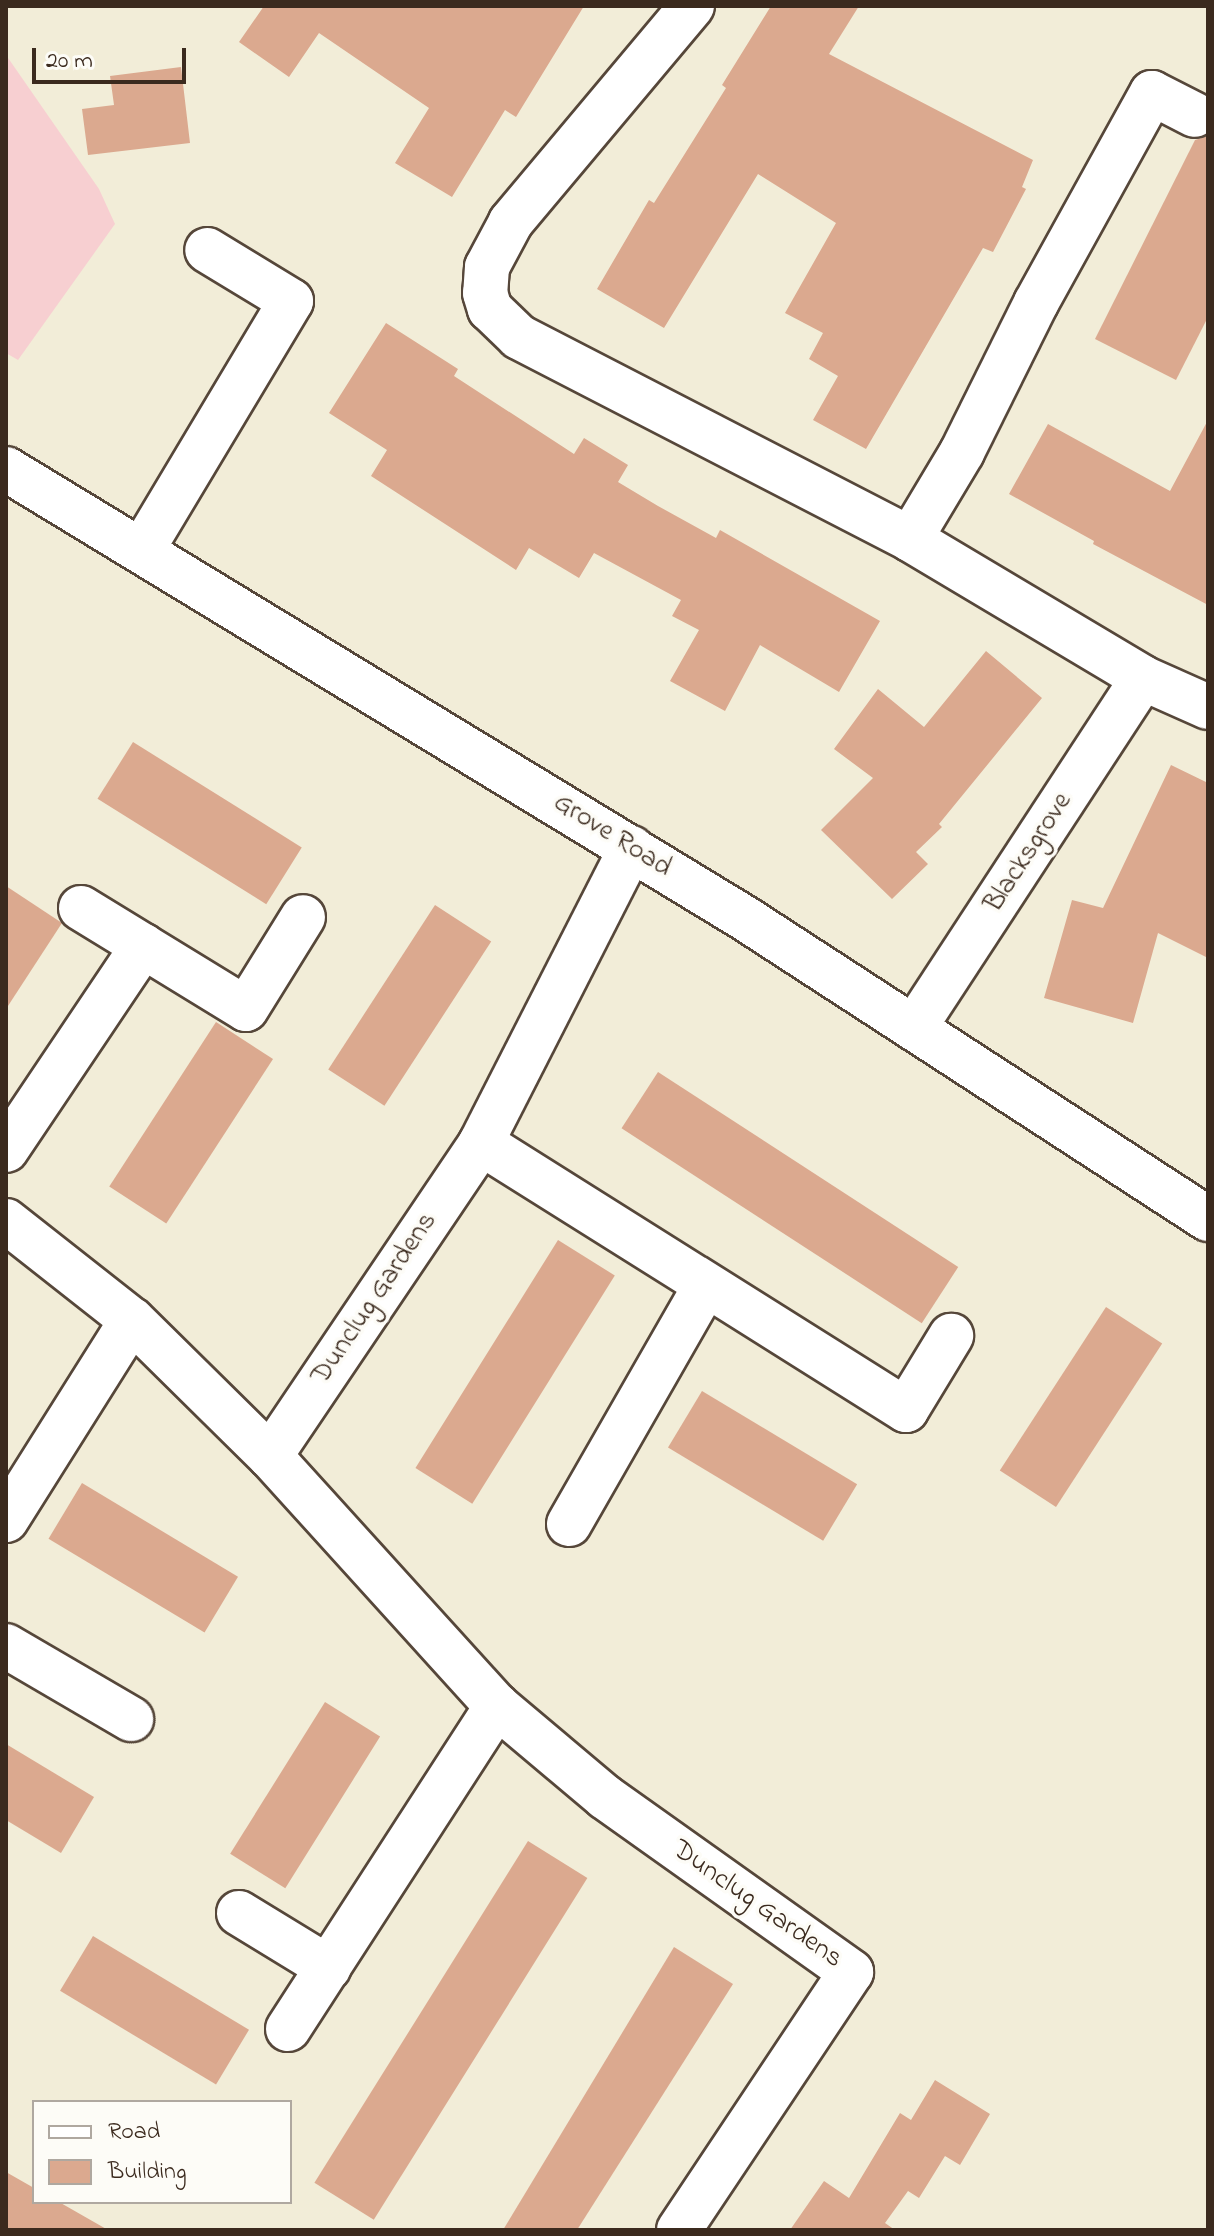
<!DOCTYPE html>
<html>
<head>
<meta charset="utf-8">
<style>
  body { margin:0 }
  #map { position:relative; width:1214px; height:2236px; overflow:hidden; background:#f2edd8; font-family:"Indie Flower",sans-serif }
  div>[style] { position:absolute }
  [style*='--x'] { left:calc(var(--x)*1px); top:calc(var(--y)*1px); width:calc(var(--w)*1px); rotate:calc(var(--a)*1deg) }
  .built>* { inset:0; background:#f7cfd1 }
  .building>* { inset:0; background:#dba98f; transform-origin:0 0 }
  .roads { filter:drop-shadow(2px 0 #56473a) drop-shadow(-2px 0 #56473a) drop-shadow(0 2px #56473a) drop-shadow(0 -2px #56473a) }
  .street>* { height:44px; margin:-22px; padding:0 22px; transform-origin:22px; border-radius:22px; background:#fff }
  .secondary>* { height:44px; margin:-22px; padding:0 22px; transform-origin:22px; border-radius:22px; background:#fff }
  span { translate:-50% -50%; white-space:nowrap; text-align:center; line-height:1.15; -webkit-text-stroke:7px #fdfcf7; paint-order:stroke }
  .street-label { font-size:28px; color:#3b2a1e }
  .frame { position:absolute; inset:0; border:8px solid #3b2a1e; pointer-events:none }
  .legend { position:absolute; left:32px; top:2100px; width:260px; height:104px; box-sizing:border-box; background:#fdfcf7; border:2px solid #afa8a0; margin:0; padding:10px 14px; list-style:none; font-size:24px; color:#3b2a1e }
  .legend li { display:flex; align-items:center; gap:16px; height:40px }
  .legend b { width:40px; border:2px solid #afa8a0 }
  .scale { position:absolute; left:32px; top:48px; width:154px; height:36px; box-sizing:border-box; border:4px solid #3b2a1e; border-top:0; padding-left:10px; font-size:24px; line-height:28px; white-space:nowrap; color:#3b2a1e; -webkit-text-stroke:6px #fdfcf7; paint-order:stroke }
</style>
</head>
<body>
<div id="map">
  <div class="built">
    <i style="clip-path:polygon(6px 55px,99px 189px,115px 224px,18px 360px,6px 353px)"></i>
  </div>
  <div class="building">
    <i style="clip-path:polygon(264px 6px,584px 6px,516px 117px,505px 110px,452px 197px,395px 163px,429px 108px,319px 33px,289px 77px,239px 42px)"></i>
    <i style="clip-path:polygon(771px 6px,859px 6px,829px 54px,1033px 160px,1022px 187px,1026px 189px,993px 252px,983px 248px,866px 449px,813px 420px,838px 376px,809px 359px,823px 333px,785px 313px,836px 223px,758px 174px,664px 328px,597px 289px,649px 200px,654px 203px,726px 88px,722px 85px)"></i>
    <i style="clip-path:polygon(181px 67px,190px 143px,88px 155px,82px 109px,114px 105px,110px 76px)"></i>
    <i style="clip-path:polygon(1208px 136px,1208px 317px,1176px 380px,1095px 339px,1195px 140px)"></i>
    <i style="clip-path:polygon(386px 323px,458px 369px,454px 376px,574px 454px,584px 438px,628px 465px,618px 482px,658px 506px,716px 538px,720px 530px,880px 621px,839px 692px,760px 645px,725px 711px,670px 681px,699px 630px,672px 616px,681px 600px,594px 553px,579px 578px,529px 548px,516px 570px,371px 476px,387px 450px,329px 413px)"></i>
    <i style="clip-path:polygon(1208px 420px,1208px 605px,1093px 544px,1094px 541px,1009px 494px,1048px 424px,1170px 491px)"></i>
    <i style="clip-path:polygon(986px 651px,1042px 698px,939px 824px,942px 827px,916px 852px,928px 864px,892px 899px,821px 830px,873px 778px,834px 749px,878px 689px,924px 727px)"></i>
    <i style="left:133px;top:742px;width:199px;height:67px;rotate:32deg"></i>
    <i style="clip-path:polygon(1171px 765px,1208px 783px,1208px 958px,1158px 933px,1133px 1023px,1044px 998px,1072px 900px,1103px 908px)"></i>
    <i style="clip-path:polygon(6px 886px,62px 923px,6px 1009px)"></i>
    <i style="left:435px;top:905px;width:67px;height:196px;rotate:33deg"></i>
    <i style="left:216px;top:1022px;width:68px;height:196px;rotate:33deg"></i>
    <i style="left:658px;top:1072px;width:358px;height:67px;rotate:33deg"></i>
    <i style="left:558px;top:1240px;width:67px;height:269px;rotate:32deg"></i>
    <i style="left:1106px;top:1307px;width:67px;height:195px;rotate:33deg"></i>
    <i style="left:702px;top:1391px;width:181px;height:66px;rotate:31deg"></i>
    <i style="left:82px;top:1483px;width:182px;height:65px;rotate:31deg"></i>
    <i style="left:325px;top:1702px;width:65px;height:179px;rotate:32deg"></i>
    <i style="clip-path:polygon(6px 1744px,94px 1797px,61px 1853px,6px 1820px)"></i>
    <i style="left:528px;top:1841px;width:70px;height:403px;rotate:32deg"></i>
    <i style="left:93px;top:1936px;width:182px;height:64px;rotate:31deg"></i>
    <i style="clip-path:polygon(674px 1947px,733px 1984px,577px 2230px,503px 2230px)"></i>
    <i style="clip-path:polygon(935px 2080px,990px 2114px,960px 2165px,945px 2156px,919px 2198px,908px 2191px,885px 2223px,895px 2230px,790px 2230px,824px 2181px,849px 2198px,900px 2113px,911px 2120px)"></i>
    <i style="clip-path:polygon(6px 2172px,34px 2188px,34px 2202px,59px 2202px,108px 2230px,6px 2230px)"></i>
  </div>
  <div class="roads">
    <div class="street">
      <i style="--x:692;--y:6;--w:282;--a:130"></i>
      <i style="--x:511;--y:222;--w:51;--a:118.1"></i>
      <i style="--x:487;--y:267;--w:26;--a:94"></i>
      <i style="--x:485;--y:293;--w:17;--a:73"></i>
      <i style="--x:490;--y:309;--w:40;--a:44"></i>
      <i style="--x:519;--y:337;--w:440;--a:27.3"></i>
      <i style="--x:910;--y:539;--w:271;--a:30.8"></i>
      <i style="--x:1143;--y:678;--w:71;--a:24"></i>
      <i style="--x:910;--y:539;--w:101;--a:-59.1"></i>
      <i style="--x:962;--y:452;--w:166;--a:-63.6"></i>
      <i style="--x:1036;--y:303;--w:240;--a:-61.1"></i>
      <i style="--x:1152;--y:93;--w:48;--a:27.1"></i>
      <i style="--x:142;--y:550;--w:290;--a:-59.1"></i>
      <i style="--x:291;--y:301;--w:98;--a:-148.7"></i>
      <i style="--x:81;--y:908;--w:193;--a:31.5"></i>
      <i style="--x:246;--y:1009;--w:108;--a:-58.2"></i>
      <i style="--x:914;--y:1028;--w:418;--a:-56.8"></i>
      <i style="--x:481;--y:1143;--w:502;--a:32.14"></i>
      <i style="--x:906;--y:1410;--w:87;--a:-58.7"></i>
      <i style="--x:6;--y:1150;--w:246;--a:-56.1"></i>
      <i style="--x:6;--y:1221;--w:160;--a:38.2"></i>
      <i style="--x:132;--y:1320;--w:194;--a:44.6"></i>
      <i style="--x:270;--y:1456;--w:338;--a:47.8"></i>
      <i style="--x:497;--y:1706;--w:141;--a:40.1"></i>
      <i style="--x:605;--y:1797;--w:302;--a:35.4"></i>
      <i style="--x:851;--y:1972;--w:310;--a:123.7"></i>
      <i style="--x:270;--y:1456;--w:377;--a:-56"></i>
      <i style="--x:481;--y:1143;--w:331;--a:-63"></i>
      <i style="--x:6;--y:1520;--w:236;--a:-57.8"></i>
      <i style="--x:569;--y:1524;--w:275;--a:-60.2"></i>
      <i style="--x:6;--y:1646;--w:145;--a:30.3"></i>
      <i style="--x:239;--y:1913;--w:105;--a:31.4"></i>
      <i style="--x:288;--y:2029;--w:385;--a:-57.1"></i>
    </div>
    <div class="secondary">
      <i style="--x:6;--y:469;--w:866;--a:31.3"></i>
      <i style="--x:746;--y:919;--w:551;--a:33"></i>
    </div>
  </div>
  <div class="street-label">
    <span style="left:612px;top:836px;rotate:32deg">Grove Road</span>
    <span style="left:1029px;top:853px;rotate:-57deg">Blacksgrove</span>
    <span style="left:375px;top:1299px;rotate:-56deg">Dunclug Gardens</span>
    <span style="left:757px;top:1905px;rotate:35deg">Dunclug Gardens</span>
  </div>
  <div class="frame"></div>
  <ul class="legend">
  <li><b style="height:10px;background:#fff"></b>Road</li>
  <li><b style="height:22px;background:#dba98f"></b>Building</li>
  </ul>
  <div class="scale">20 m</div>
</div>
</body>
</html>
